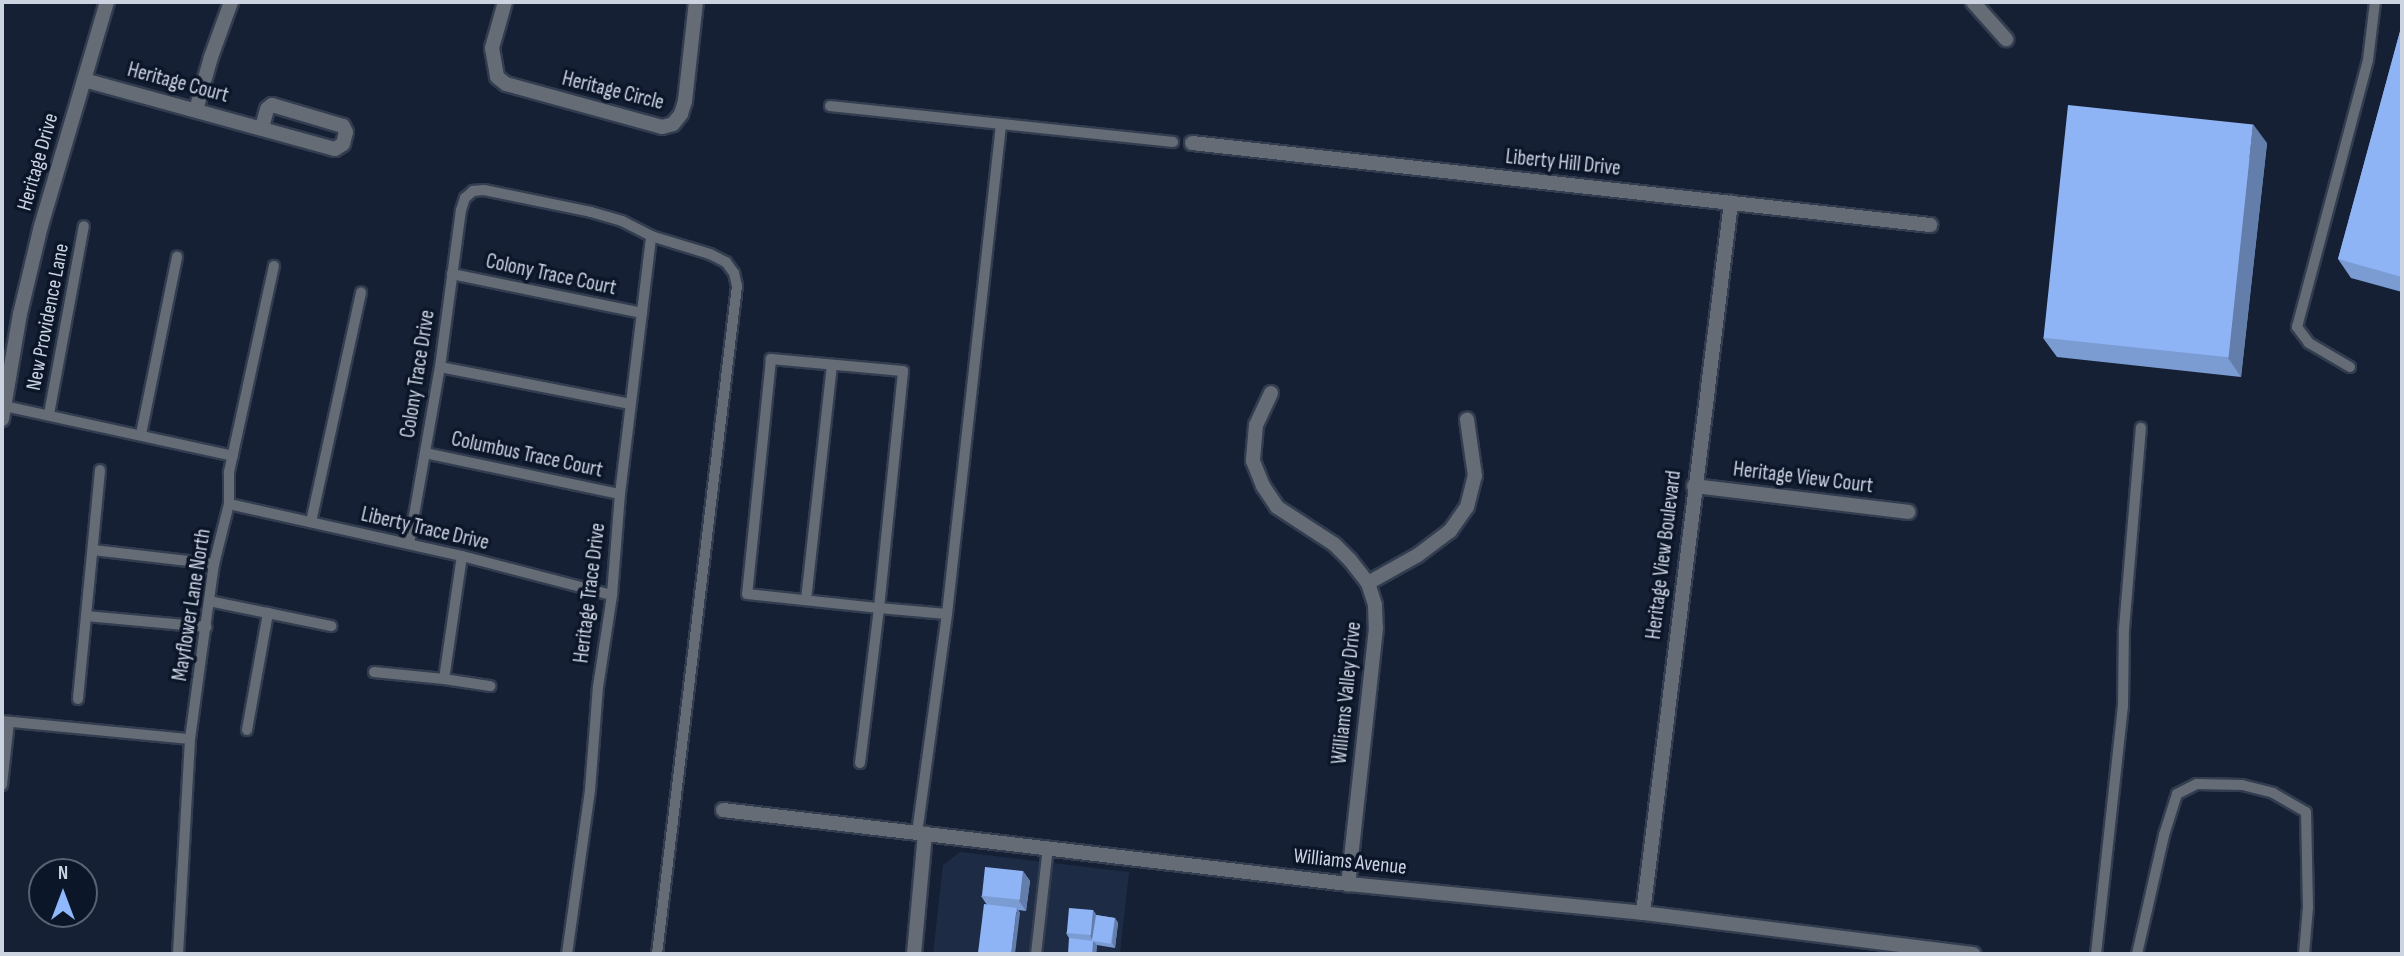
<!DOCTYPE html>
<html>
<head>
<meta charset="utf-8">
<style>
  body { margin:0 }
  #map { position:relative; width:2404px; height:956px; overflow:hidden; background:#152034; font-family:"Sofia Sans Condensed",sans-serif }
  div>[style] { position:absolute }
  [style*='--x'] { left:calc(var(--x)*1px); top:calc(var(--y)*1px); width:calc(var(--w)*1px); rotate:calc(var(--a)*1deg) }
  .built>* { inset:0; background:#1d2b45 }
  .roads { filter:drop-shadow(2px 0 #323d50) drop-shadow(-2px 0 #323d50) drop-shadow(0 2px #323d50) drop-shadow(0 -2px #323d50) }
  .service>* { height:10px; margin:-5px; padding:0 5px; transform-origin:5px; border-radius:5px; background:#656c76 }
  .minor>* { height:14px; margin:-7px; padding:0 7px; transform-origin:7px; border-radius:7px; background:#656c76 }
  .wall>* { inset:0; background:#7b9bd3 }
  .shaded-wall>* { inset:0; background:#647eac }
  .building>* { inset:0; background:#8fb4f5; transform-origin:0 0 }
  span { translate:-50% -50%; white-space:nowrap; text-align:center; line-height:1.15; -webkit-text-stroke:7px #0c1629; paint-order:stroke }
  .street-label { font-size:21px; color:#ccd4e2 }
  .frame { position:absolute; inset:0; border:4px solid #ccd4e2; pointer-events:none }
  .north { position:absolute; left:28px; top:858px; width:70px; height:70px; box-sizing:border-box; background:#0c1629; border:2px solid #596273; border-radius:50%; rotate:0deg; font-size:19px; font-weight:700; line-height:28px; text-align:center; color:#ccd4e2 }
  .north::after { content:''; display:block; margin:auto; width:24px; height:32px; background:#90b8fd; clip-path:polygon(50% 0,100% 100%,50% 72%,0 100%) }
</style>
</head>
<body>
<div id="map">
  <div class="built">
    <i style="clip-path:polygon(960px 852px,1129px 872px,1120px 954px,933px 954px,943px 865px)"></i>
  </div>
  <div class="roads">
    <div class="service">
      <i style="--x:830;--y:106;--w:345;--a:6"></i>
      <i style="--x:452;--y:274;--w:194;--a:11.6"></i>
      <i style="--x:440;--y:367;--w:194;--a:11"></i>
      <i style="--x:2350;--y:367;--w:48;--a:-149.7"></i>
      <i style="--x:2309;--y:343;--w:20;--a:-127"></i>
      <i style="--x:2297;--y:327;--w:276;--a:-75.1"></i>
      <i style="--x:2368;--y:60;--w:58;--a:-83.1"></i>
      <i style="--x:4;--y:406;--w:234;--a:12.3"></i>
      <i style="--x:49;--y:414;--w:191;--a:-79.5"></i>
      <i style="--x:141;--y:434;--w:181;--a:-78.5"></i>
      <i style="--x:425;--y:453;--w:199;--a:11.9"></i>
      <i style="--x:229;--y:504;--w:239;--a:12.6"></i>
      <i style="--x:462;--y:556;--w:155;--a:14.6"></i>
      <i style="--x:311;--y:522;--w:235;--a:-77.7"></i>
      <i style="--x:409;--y:544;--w:180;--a:-80.1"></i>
      <i style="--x:440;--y:367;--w:158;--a:-82.4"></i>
      <i style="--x:461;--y:210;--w:13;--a:-72"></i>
      <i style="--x:465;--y:198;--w:11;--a:-41"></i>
      <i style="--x:473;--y:191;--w:11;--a:-5"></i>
      <i style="--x:484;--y:190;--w:109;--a:11.6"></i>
      <i style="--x:591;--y:212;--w:32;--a:16"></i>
      <i style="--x:622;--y:221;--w:33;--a:27"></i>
      <i style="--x:651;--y:236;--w:62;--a:17"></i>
      <i style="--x:710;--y:254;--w:18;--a:27"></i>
      <i style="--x:726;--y:262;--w:14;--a:54"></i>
      <i style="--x:734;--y:273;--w:13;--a:77"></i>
      <i style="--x:737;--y:286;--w:673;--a:96.83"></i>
      <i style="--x:93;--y:550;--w:122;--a:6.6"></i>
      <i style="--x:806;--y:600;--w:236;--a:-83.7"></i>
      <i style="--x:209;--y:601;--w:125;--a:11.6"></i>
      <i style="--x:86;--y:616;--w:121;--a:5.2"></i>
      <i style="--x:374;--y:672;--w:70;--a:5.7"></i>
      <i style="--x:444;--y:679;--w:124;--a:-81.7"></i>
      <i style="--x:444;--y:679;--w:47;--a:8.7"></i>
      <i style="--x:78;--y:699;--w:230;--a:-84.5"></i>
      <i style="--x:2;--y:721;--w:189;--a:5.5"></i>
      <i style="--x:247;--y:730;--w:119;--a:-79.8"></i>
      <i style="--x:860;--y:763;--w:156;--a:-83"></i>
      <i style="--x:879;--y:608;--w:238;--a:-84.2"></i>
      <i style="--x:903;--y:371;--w:133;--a:-174.8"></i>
      <i style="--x:771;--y:359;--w:236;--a:95.8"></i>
      <i style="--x:747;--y:594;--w:133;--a:6.1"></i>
      <i style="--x:879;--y:608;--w:68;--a:5"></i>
      <i style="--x:2;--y:785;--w:63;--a:-83.7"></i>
      <i style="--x:917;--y:833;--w:221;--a:-82.2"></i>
      <i style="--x:947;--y:614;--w:491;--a:-83.7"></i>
      <i style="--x:178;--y:954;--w:215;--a:-86.8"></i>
      <i style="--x:190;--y:739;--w:97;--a:-82.3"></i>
      <i style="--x:203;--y:643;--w:80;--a:-82.1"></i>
      <i style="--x:214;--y:564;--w:62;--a:-76"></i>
      <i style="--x:229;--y:504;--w:32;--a:-90"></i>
      <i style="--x:229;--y:472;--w:211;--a:-77.7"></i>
      <i style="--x:567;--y:954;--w:166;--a:-82"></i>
      <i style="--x:590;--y:790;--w:103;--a:-85.6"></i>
      <i style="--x:598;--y:687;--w:93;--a:-81.3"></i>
      <i style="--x:612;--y:595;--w:101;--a:-85.5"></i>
      <i style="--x:620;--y:494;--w:260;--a:-83.1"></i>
      <i style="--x:1036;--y:954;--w:108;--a:-83.6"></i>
      <i style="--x:2096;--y:954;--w:249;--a:-83.8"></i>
      <i style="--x:2123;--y:706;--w:77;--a:-89.3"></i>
      <i style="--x:2124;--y:629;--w:202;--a:-85.2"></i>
      <i style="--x:2137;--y:954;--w:122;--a:-77.2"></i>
      <i style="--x:2164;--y:835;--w:43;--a:-72.4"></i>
      <i style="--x:2177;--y:794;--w:22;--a:-27"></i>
      <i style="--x:2197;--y:784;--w:45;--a:1.3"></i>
      <i style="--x:2242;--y:785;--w:32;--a:14"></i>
      <i style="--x:2273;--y:793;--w:38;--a:30"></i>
      <i style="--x:2306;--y:812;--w:95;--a:88.8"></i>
      <i style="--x:2308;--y:907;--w:47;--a:94.9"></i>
    </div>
    <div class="minor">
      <i style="--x:505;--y:2;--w:48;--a:105.8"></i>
      <i style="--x:492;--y:48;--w:29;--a:80"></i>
      <i style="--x:497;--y:77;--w:11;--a:38"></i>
      <i style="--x:506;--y:84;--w:162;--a:15.4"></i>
      <i style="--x:662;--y:127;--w:11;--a:-15"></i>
      <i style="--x:673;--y:124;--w:13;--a:-51"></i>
      <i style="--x:681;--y:114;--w:14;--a:-73"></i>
      <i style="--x:685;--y:101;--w:100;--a:-83.7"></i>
      <i style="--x:1973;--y:2;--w:50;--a:48.3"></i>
      <i style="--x:84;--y:80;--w:260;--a:15.4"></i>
      <i style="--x:335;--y:149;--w:9;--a:-32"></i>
      <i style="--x:343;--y:144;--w:12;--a:-76"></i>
      <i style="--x:346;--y:132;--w:7;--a:-117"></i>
      <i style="--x:343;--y:126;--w:74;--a:-163.5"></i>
      <i style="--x:272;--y:105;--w:6;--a:141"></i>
      <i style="--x:267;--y:109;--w:20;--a:105"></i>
      <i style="--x:196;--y:110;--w:55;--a:-74.2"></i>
      <i style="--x:211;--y:57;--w:59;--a:-70"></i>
      <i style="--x:1192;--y:143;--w:743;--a:6.34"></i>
      <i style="--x:1271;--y:393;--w:35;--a:115"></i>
      <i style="--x:1256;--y:425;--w:36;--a:95"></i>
      <i style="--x:1253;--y:461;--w:27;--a:68"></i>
      <i style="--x:1263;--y:486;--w:25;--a:56"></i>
      <i style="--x:1277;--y:507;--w:68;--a:33"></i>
      <i style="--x:1334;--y:544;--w:23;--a:45"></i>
      <i style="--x:1350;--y:560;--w:29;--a:52"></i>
      <i style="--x:1368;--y:583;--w:23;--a:72"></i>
      <i style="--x:1375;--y:605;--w:23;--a:88"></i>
      <i style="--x:1376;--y:628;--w:258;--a:96.2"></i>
      <i style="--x:2;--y:419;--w:107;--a:-80.3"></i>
      <i style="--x:20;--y:314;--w:90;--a:-76.6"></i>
      <i style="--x:41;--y:226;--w:234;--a:-73.6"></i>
      <i style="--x:1694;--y:486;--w:216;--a:6.9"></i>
      <i style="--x:1368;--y:583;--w:57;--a:-29.2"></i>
      <i style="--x:1418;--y:555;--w:40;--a:-37"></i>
      <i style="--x:1450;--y:531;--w:29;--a:-55"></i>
      <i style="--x:1467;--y:507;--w:32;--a:-76"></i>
      <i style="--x:1475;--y:476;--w:57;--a:-98.1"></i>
      <i style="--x:723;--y:810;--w:629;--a:6.75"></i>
      <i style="--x:1348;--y:884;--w:296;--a:5.6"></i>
      <i style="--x:1643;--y:913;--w:333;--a:7.1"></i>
      <i style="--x:1643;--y:913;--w:716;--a:-82.94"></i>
      <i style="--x:914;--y:954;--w:121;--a:-84.8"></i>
    </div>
  </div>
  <div class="wall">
    <i style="clip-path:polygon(2402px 24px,2402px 292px,2351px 278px,2338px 259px)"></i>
    <i style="clip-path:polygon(2267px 143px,2241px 377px,2057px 357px,2043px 338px)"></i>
    <i style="clip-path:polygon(1023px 871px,1030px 881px,1026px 911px,1018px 910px,1020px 913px,987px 905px,981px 896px)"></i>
    <i style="clip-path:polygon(1093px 910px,1096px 915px,1115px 918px,1118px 923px,1115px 948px,1097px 945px,1096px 954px,1069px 938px,1066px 933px)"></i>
  </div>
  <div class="shaded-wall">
    <i style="clip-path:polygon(2253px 124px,2267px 143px,2241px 377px,2228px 358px)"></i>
    <i style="clip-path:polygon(1023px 871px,1030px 881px,1026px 911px,1019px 901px)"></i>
    <i style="clip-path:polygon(1017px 908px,1020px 913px,1015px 954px,1011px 954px)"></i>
    <i style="clip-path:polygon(1093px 910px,1100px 920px,1093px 941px,1090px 936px)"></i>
    <i style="clip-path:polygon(1115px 918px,1118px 923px,1115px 948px,1112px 943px)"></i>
    <i style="clip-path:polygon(1093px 941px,1097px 945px,1096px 954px,1092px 954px)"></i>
  </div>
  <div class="building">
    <i style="clip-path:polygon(2402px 24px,2402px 277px,2338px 259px)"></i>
    <i style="left:2068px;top:105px;width:186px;height:234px;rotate:6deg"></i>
    <i style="left:985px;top:867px;width:38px;height:29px;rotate:6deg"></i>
    <i style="left:984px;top:904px;width:33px;height:50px;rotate:7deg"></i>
    <i style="left:1069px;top:908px;width:24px;height:25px;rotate:5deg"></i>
    <i style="left:1096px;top:915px;width:19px;height:26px;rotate:9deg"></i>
    <i style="clip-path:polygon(1069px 938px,1093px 941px,1092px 954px,1068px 954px)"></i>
  </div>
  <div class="street-label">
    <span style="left:178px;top:83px;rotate:15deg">Heritage Court</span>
    <span style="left:613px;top:91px;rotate:14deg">Heritage Circle</span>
    <span style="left:38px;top:162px;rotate:-74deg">Heritage Drive</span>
    <span style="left:1563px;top:163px;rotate:6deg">Liberty Hill Drive</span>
    <span style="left:551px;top:275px;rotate:12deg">Colony Trace Court</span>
    <span style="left:48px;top:317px;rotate:-79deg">New Providence Lane</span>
    <span style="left:418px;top:374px;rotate:-81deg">Colony Trace Drive</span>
    <span style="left:527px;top:455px;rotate:12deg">Columbus Trace Court</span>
    <span style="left:1803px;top:478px;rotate:7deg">Heritage View Court</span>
    <span style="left:425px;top:529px;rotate:13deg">Liberty Trace Drive</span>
    <span style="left:1664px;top:555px;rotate:-83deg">Heritage View Boulevard</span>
    <span style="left:590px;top:593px;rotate:-83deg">Heritage Trace Drive</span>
    <span style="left:192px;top:605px;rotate:-81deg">Mayflower Lane North</span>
    <span style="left:1347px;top:693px;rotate:-84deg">Williams Valley Drive</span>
    <span style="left:1350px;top:862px;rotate:6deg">Williams Avenue</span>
  </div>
  <div class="frame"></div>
  <div class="north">N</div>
</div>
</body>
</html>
